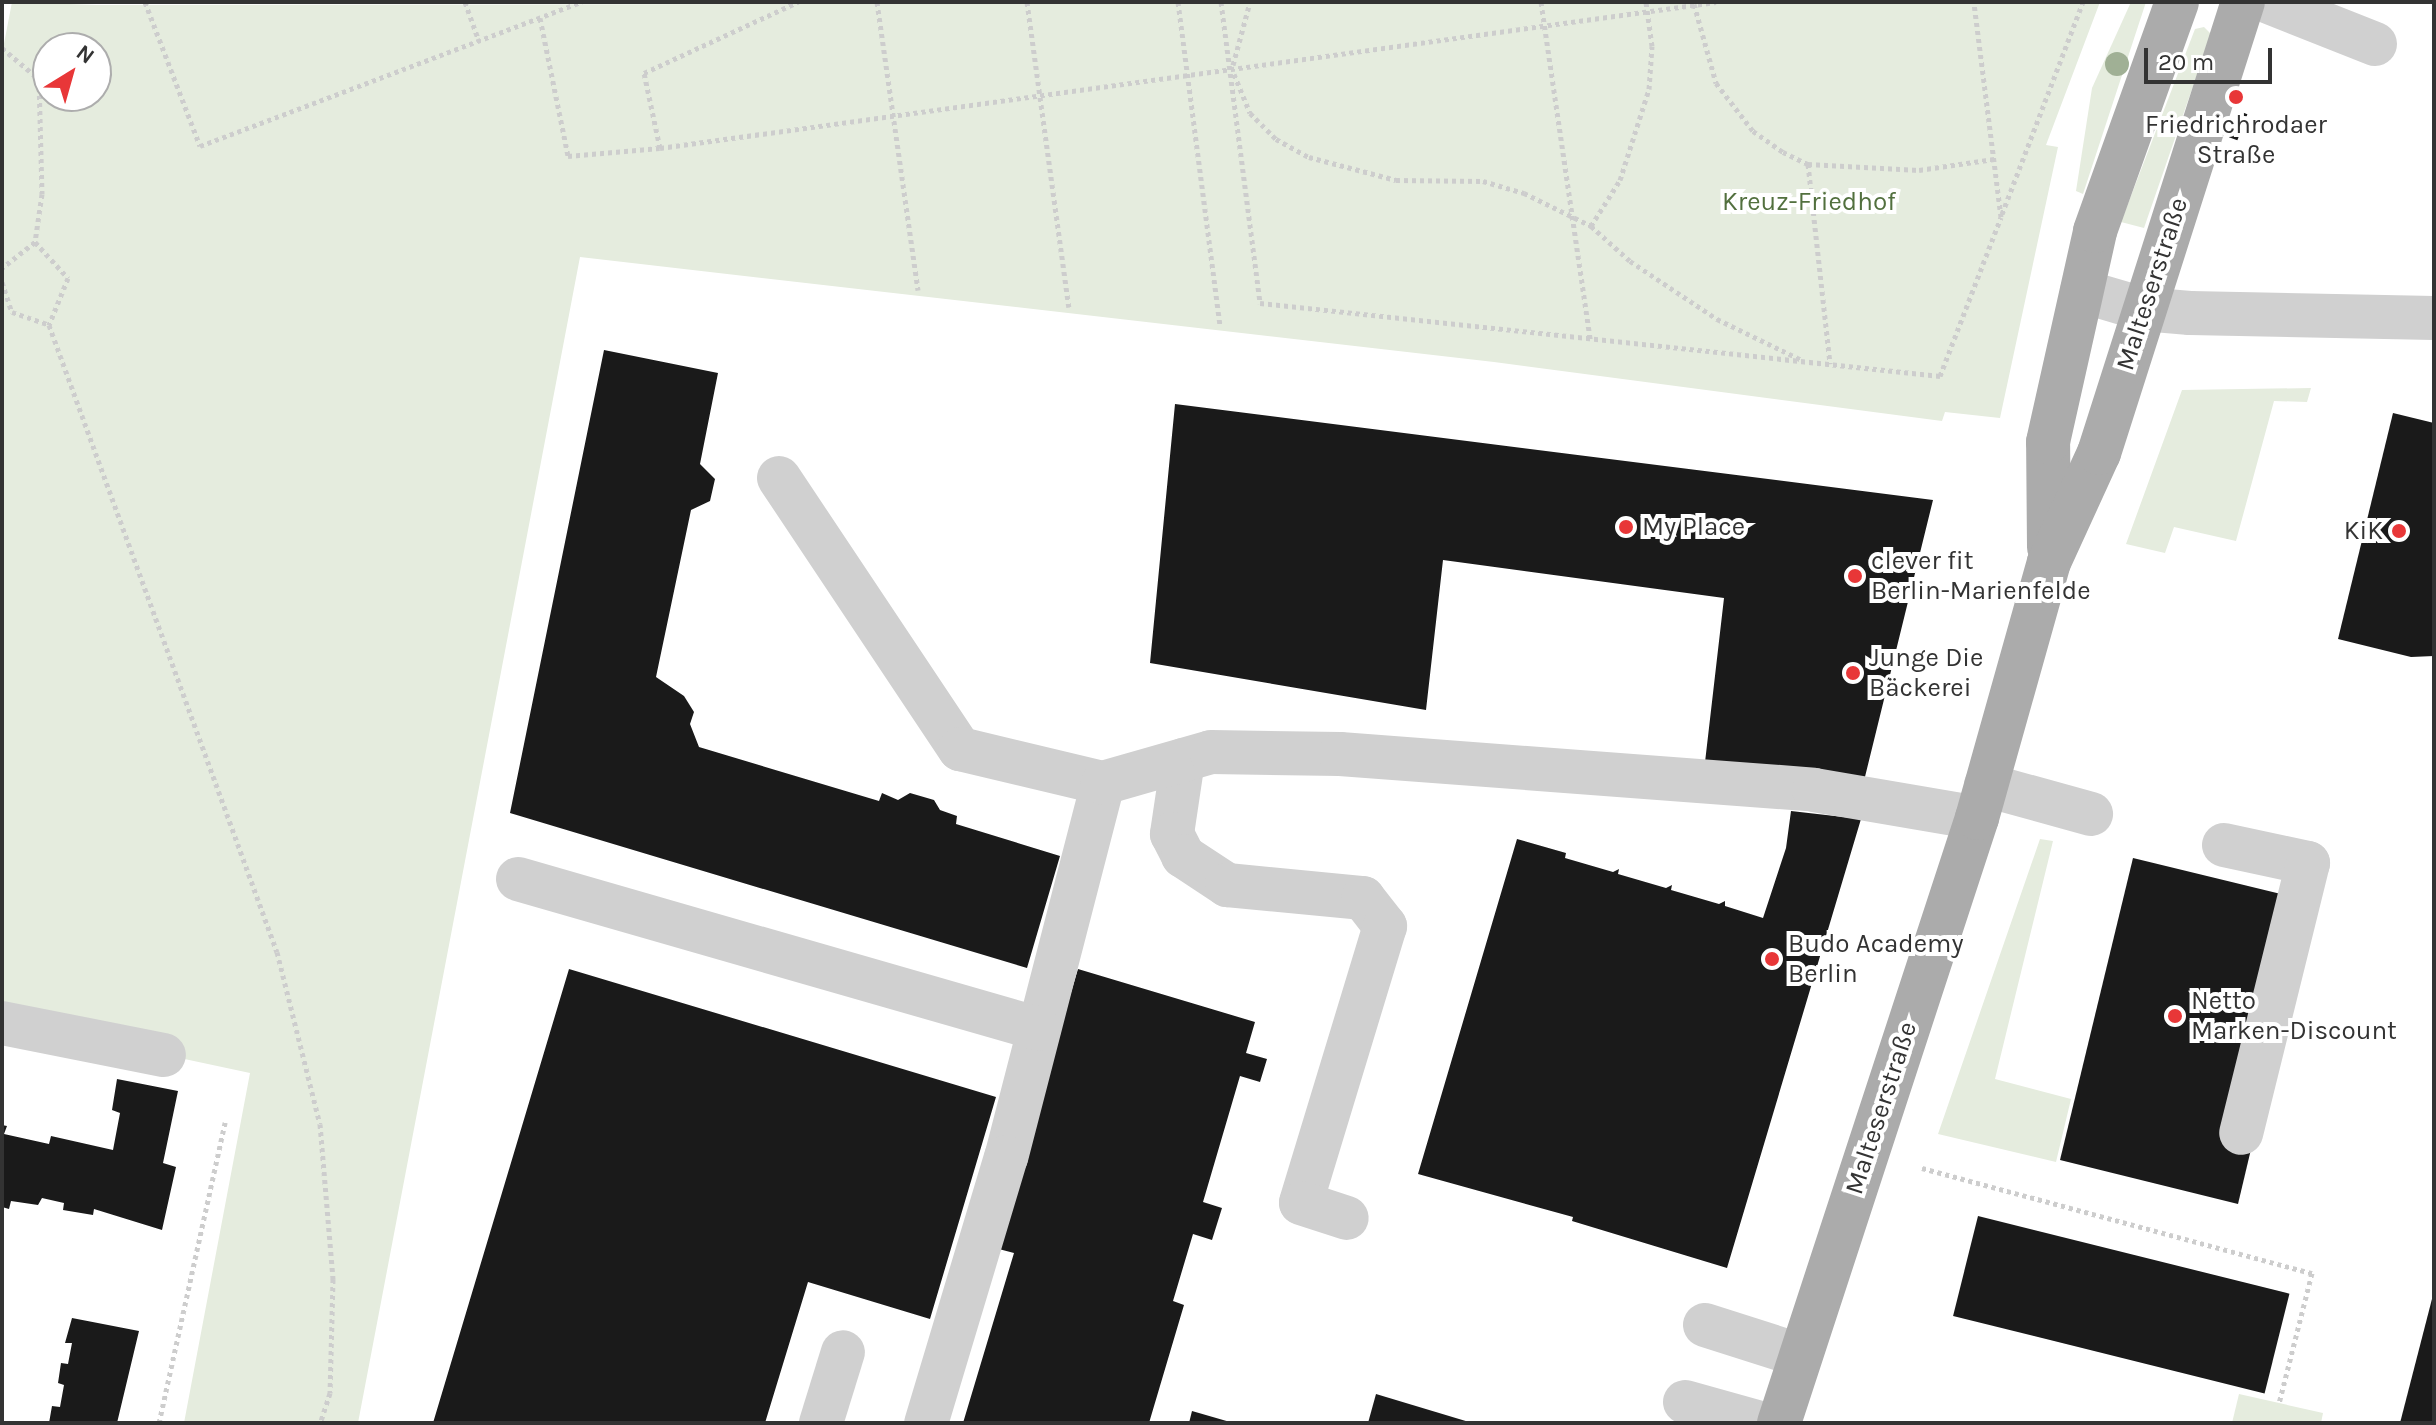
<!DOCTYPE html>
<html>
<head>
<meta charset="utf-8">
<style>
  body { margin:0 }
  #map { position:relative; width:2436px; height:1425px; overflow:hidden; background:#fff; font-family:Karla,sans-serif }
  div>[style] { position:absolute }
  [style*='--x'] { left:calc(var(--x)*1px); top:calc(var(--y)*1px); width:calc(var(--w)*1px); rotate:calc(var(--a)*1deg) }
  .green>* { inset:0; background:#e5ecde }
  .building>* { inset:0; background:#1a1a1a; transform-origin:0 0 }
  .path>* { height:5px; margin-top:-2.5px; transform-origin:0; background:repeating-linear-gradient(90deg,#cdcdcd 0 4px,transparent 0 8px) }
  .minor>* { height:44px; margin:-22px; padding:0 22px; transform-origin:22px; border-radius:22px; background:#d0d0d0 }
  .major>* { height:44px; margin:-22px; padding:0 22px; transform-origin:22px; border-radius:22px; background:#ababab }
  .trees>* { width:24px; height:24px; margin:-12px; border-radius:50%; background:#a0b095 }
  .dots>* { width:22px; height:22px; translate:-50% -50%; box-sizing:border-box; border:4px solid #fff; border-radius:50% }
  span { translate:-50% -50%; white-space:nowrap; text-align:center; line-height:1.15; -webkit-text-stroke:8px #fff; paint-order:stroke }
  .poi-label { font-size:26px; color:#333 }
  .left { translate:0 -50%; text-align:left }
  .right { translate:-100% -50%; text-align:right }
  .park-label { font-size:26px; color:#52703e }
  .street-label { font-size:26px; color:#333 }
  .frame { position:absolute; inset:0; border:4px solid #333; pointer-events:none }
  .north { position:absolute; left:32px; top:32px; width:80px; height:80px; box-sizing:border-box; background:#fff; border:2px solid #adadad; border-radius:50%; rotate:37deg; font-size:22px; font-weight:700; line-height:32px; text-align:center; color:#333 }
  .north::after { content:''; display:block; margin:auto; width:28px; height:36px; background:#e83738; clip-path:polygon(50% 0,100% 100%,50% 72%,0 100%) }
  .scale { position:absolute; left:2144px; top:48px; width:128px; height:36px; box-sizing:border-box; border:4px solid #333; border-top:0; padding-left:10px; font-size:24px; line-height:28px; white-space:nowrap; color:#333; -webkit-text-stroke:6px #fff; paint-order:stroke }
</style>
</head>
<body>
<div id="map">
  <div class="green">
    <i style="clip-path:polygon(evenodd,12px 2px,97px 5px,2100px 2px,2046px 145px,2058px 147px,2000px 418px,1945px 412px,1942px 421px,1494px 362px,580px 257px,358px 1423px,184px 1423px,250px 1073px,2px 1020px,2px 54px,12px 2px,48px 48px,96px 48px,96px 96px,48px 96px,48px 48px)"></i>
    <i style="clip-path:polygon(2131px 2px,2146px 2px,2083px 194px,2076px 191px,2092px 88px)"></i>
    <i style="clip-path:polygon(2204px 27px,2211px 34px,2144px 228px,2121px 222px,2195px 29px)"></i>
    <i style="clip-path:polygon(2311px 388px,2307px 402px,2274px 401px,2236px 541px,2174px 527px,2165px 553px,2126px 544px,2182px 390px)"></i>
    <i style="clip-path:polygon(2040px 839px,2053px 841px,1995px 1079px,2071px 1099px,2056px 1162px,1938px 1134px)"></i>
    <i style="clip-path:polygon(2239px 1394px,2323px 1413px,2321px 1423px,2232px 1423px)"></i>
  </div>
  <div class="building">
    <i style="left:2239px;top:111px;width:9px;height:28px;rotate:21deg"></i>
    <i style="clip-path:polygon(604px 350px,718px 373px,700px 464px,715px 479px,710px 501px,691px 510px,656px 677px,684px 696px,694px 712px,690px 724px,699px 747px,879px 801px,882px 793px,898px 800px,910px 793px,934px 800px,940px 810px,957px 816px,956px 824px,1060px 856px,1027px 968px,510px 813px)"></i>
    <i style="clip-path:polygon(1175px 404px,1933px 500px,1862px 789px,1704px 771px,1724px 598px,1443px 560px,1426px 710px,1150px 663px)"></i>
    <i style="clip-path:polygon(2393px 413px,2434px 423px,2434px 656px,2411px 657px,2338px 639px)"></i>
    <i style="clip-path:polygon(1791px 811px,1861px 819px,1727px 1268px,1572px 1221px,1573px 1217px,1418px 1174px,1517px 839px,1566px 853px,1565px 858px,1613px 872px,1619px 869px,1618px 874px,1666px 888px,1672px 885px,1671px 890px,1719px 904px,1725px 901px,1725px 906px,1763px 918px,1786px 848px)"></i>
    <i style="clip-path:polygon(2133px 858px,2285px 895px,2252px 1145px,2238px 1204px,2060px 1160px)"></i>
    <i style="clip-path:polygon(569px 969px,996px 1097px,930px 1319px,808px 1282px,765px 1423px,433px 1423px)"></i>
    <i style="clip-path:polygon(1078px 969px,1255px 1022px,1246px 1053px,1267px 1059px,1260px 1082px,1240px 1076px,1203px 1202px,1222px 1208px,1212px 1240px,1193px 1234px,1173px 1301px,1184px 1305px,1149px 1423px,963px 1423px,1014px 1253px,995px 1248px)"></i>
    <i style="clip-path:polygon(117px 1079px,178px 1091px,163px 1163px,176px 1167px,162px 1230px,94px 1209px,93px 1215px,63px 1210px,64px 1203px,42px 1198px,38px 1205px,11px 1201px,9px 1209px,2px 1207px,2px 1125px,7px 1126px,4px 1134px,49px 1144px,51px 1136px,113px 1150px,120px 1113px,112px 1110px)"></i>
    <i style="left:1978px;top:1216px;width:321px;height:103px;rotate:14deg"></i>
    <i style="clip-path:polygon(2433px 1295px,2434px 1423px,2400px 1423px)"></i>
    <i style="clip-path:polygon(72px 1318px,139px 1331px,117px 1423px,49px 1423px,52px 1406px,60px 1407px,64px 1385px,58px 1383px,61px 1363px,68px 1364px,72px 1343px,65px 1343px)"></i>
    <i style="clip-path:polygon(1376px 1394px,1469px 1422px,1469px 1423px,1368px 1423px)"></i>
    <i style="clip-path:polygon(1192px 1411px,1230px 1422px,1230px 1423px,1189px 1423px)"></i>
  </div>
  <div class="path">
    <i style="--x:145;--y:2;--w:154;--a:69.1"></i>
    <i style="--x:200;--y:146;--w:408;--a:-20.7"></i>
    <i style="--x:465;--y:2;--w:41;--a:70.3"></i>
    <i style="--x:877;--y:2;--w:291;--a:81.9"></i>
    <i style="--x:1027;--y:2;--w:308;--a:82.2"></i>
    <i style="--x:1178;--y:2;--w:326;--a:82.6"></i>
    <i style="--x:1221;--y:2;--w:304;--a:82.6"></i>
    <i style="--x:1260;--y:303;--w:684;--a:6.13"></i>
    <i style="--x:1940;--y:376;--w:170;--a:-69"></i>
    <i style="--x:2001;--y:217;--w:217;--a:-97.2"></i>
    <i style="--x:1541;--y:2;--w:341;--a:81.7"></i>
    <i style="--x:1694;--y:4;--w:82;--a:74.4"></i>
    <i style="--x:1716;--y:83;--w:61;--a:52.4"></i>
    <i style="--x:1753;--y:131;--w:37;--a:35"></i>
    <i style="--x:1783;--y:152;--w:28;--a:26"></i>
    <i style="--x:1808;--y:164;--w:111;--a:3.1"></i>
    <i style="--x:1919;--y:170;--w:76;--a:-8.3"></i>
    <i style="--x:540;--y:18;--w:141;--a:78.5"></i>
    <i style="--x:568;--y:156;--w:92;--a:-5"></i>
    <i style="--x:660;--y:148;--w:1066;--a:-7.87"></i>
    <i style="--x:2;--y:48;--w:48;--a:40"></i>
    <i style="--x:39;--y:79;--w:115;--a:88.5"></i>
    <i style="--x:42;--y:194;--w:49;--a:98.3"></i>
    <i style="--x:35;--y:242;--w:42;--a:141.8"></i>
    <i style="--x:1233;--y:65;--w:65;--a:-74.9"></i>
    <i style="--x:1234;--y:74;--w:42;--a:67.7"></i>
    <i style="--x:1250;--y:113;--w:37;--a:45"></i>
    <i style="--x:1276;--y:139;--w:38;--a:29"></i>
    <i style="--x:1309;--y:157;--w:90;--a:14.8"></i>
    <i style="--x:1396;--y:180;--w:87;--a:0.7"></i>
    <i style="--x:1483;--y:181;--w:43;--a:16.3"></i>
    <i style="--x:1524;--y:193;--w:75;--a:26.2"></i>
    <i style="--x:1591;--y:226;--w:52;--a:41.9"></i>
    <i style="--x:1630;--y:261;--w:105;--a:33.7"></i>
    <i style="--x:1717;--y:319;--w:94;--a:25.8"></i>
    <i style="--x:660;--y:148;--w:77;--a:-102"></i>
    <i style="--x:644;--y:73;--w:170;--a:-24.8"></i>
    <i style="--x:1808;--y:164;--w:201;--a:83.7"></i>
    <i style="--x:2002;--y:214;--w:227;--a:-69.1"></i>
    <i style="--x:1591;--y:226;--w:54;--a:-57.8"></i>
    <i style="--x:1620;--y:180;--w:96;--a:-72.3"></i>
    <i style="--x:1649;--y:89;--w:43;--a:-86"></i>
    <i style="--x:1652;--y:46;--w:44;--a:-97.8"></i>
    <i style="--x:35;--y:242;--w:49;--a:47.5"></i>
    <i style="--x:68;--y:278;--w:51;--a:112"></i>
    <i style="--x:49;--y:325;--w:667;--a:70.02"></i>
    <i style="--x:277;--y:952;--w:177;--a:76"></i>
    <i style="--x:320;--y:1124;--w:156;--a:85.2"></i>
    <i style="--x:333;--y:1279;--w:114;--a:91.5"></i>
    <i style="--x:330;--y:1393;--w:32;--a:108"></i>
    <i style="--x:2;--y:282;--w:32;--a:72"></i>
    <i style="--x:12;--y:312;--w:39;--a:19"></i>
    <i style="--x:1922;--y:1168;--w:404;--a:15.1"></i>
    <i style="--x:2312;--y:1273;--w:134;--a:104.2"></i>
    <i style="--x:159;--y:1423;--w:308;--a:-77.6"></i>
  </div>
  <div class="minor">
    <i style="--x:2269;--y:2;--w:114;--a:21.6"></i>
    <i style="--x:2082;--y:291;--w:64;--a:16.4"></i>
    <i style="--x:2143;--y:309;--w:47;--a:4.9"></i>
    <i style="--x:2190;--y:313;--w:244;--a:1.2"></i>
    <i style="--x:779;--y:478;--w:326;--a:56.3"></i>
    <i style="--x:960;--y:749;--w:147;--a:13.4"></i>
    <i style="--x:1103;--y:783;--w:386;--a:104.5"></i>
    <i style="--x:1006;--y:1157;--w:278;--a:106.7"></i>
    <i style="--x:1183;--y:760;--w:75;--a:98.5"></i>
    <i style="--x:1172;--y:834;--w:25;--a:63"></i>
    <i style="--x:1183;--y:856;--w:53;--a:33.4"></i>
    <i style="--x:1227;--y:885;--w:137;--a:5.5"></i>
    <i style="--x:1363;--y:898;--w:36;--a:52"></i>
    <i style="--x:1385;--y:926;--w:289;--a:106.9"></i>
    <i style="--x:1301;--y:1203;--w:48;--a:18.1"></i>
    <i style="--x:1103;--y:783;--w:112;--a:-16"></i>
    <i style="--x:1211;--y:752;--w:129;--a:0.9"></i>
    <i style="--x:1340;--y:754;--w:475;--a:4.3"></i>
    <i style="--x:1814;--y:790;--w:165;--a:9.7"></i>
    <i style="--x:1986;--y:785;--w:109;--a:15.4"></i>
    <i style="--x:2224;--y:845;--w:86;--a:12.1"></i>
    <i style="--x:2308;--y:863;--w:278;--a:103.9"></i>
    <i style="--x:518;--y:879;--w:542;--a:16.06"></i>
    <i style="--x:2;--y:1023;--w:165;--a:11.2"></i>
    <i style="--x:1705;--y:1325;--w:99;--a:17.7"></i>
    <i style="--x:1685;--y:1402;--w:78;--a:15.6"></i>
    <i style="--x:821;--y:1423;--w:74;--a:-72.8"></i>
  </div>
  <div class="major">
    <i style="--x:2049;--y:547;--w:105;--a:-90.5"></i>
    <i style="--x:2048;--y:442;--w:216;--a:-77.4"></i>
    <i style="--x:2095;--y:231;--w:243;--a:-70.3"></i>
    <i style="--x:1779;--y:1423;--w:637;--a:-71.88"></i>
    <i style="--x:1977;--y:818;--w:266;--a:-74.3"></i>
    <i style="--x:2049;--y:562;--w:120;--a:-65.4"></i>
    <i style="--x:2099;--y:453;--w:473;--a:-72.3"></i>
  </div>
  <div class="trees">
    <i style="left:2117px;top:64px"></i>
  </div>
  <div class="dots">
    <i style="left:2236px;top:97px;background:#e83738"></i>
    <i style="left:1626px;top:527px;background:#e83738"></i>
    <i style="left:2399px;top:531px;background:#e83738"></i>
    <i style="left:1855px;top:576px;background:#e83738"></i>
    <i style="left:1853px;top:673px;background:#e83738"></i>
    <i style="left:1772px;top:959px;background:#e83738"></i>
    <i style="left:2175px;top:1016px;background:#e83738"></i>
  </div>
  <div class="poi-label">
    <span style="left:2236px;top:140px">Friedrichrodaer<br>Straße</span>
    <span class="left" style="left:1642px;top:527px">My Place</span>
    <span class="right" style="left:2383px;top:531px">KiK</span>
    <span class="left" style="left:1871px;top:576px">clever fit<br>Berlin-Marienfelde</span>
    <span class="left" style="left:1869px;top:673px">Junge Die<br>Bäckerei</span>
    <span class="left" style="left:1788px;top:959px">Budo Academy<br>Berlin</span>
    <span class="left" style="left:2191px;top:1016px">Netto<br>Marken-Discount</span>
  </div>
  <div class="park-label">
    <span style="left:1809px;top:202px">Kreuz-Friedhof</span>
  </div>
  <div class="street-label">
    <span style="left:2152px;top:284px;rotate:-72deg">Malteserstraße</span>
    <span style="left:1881px;top:1108px;rotate:-72deg">Malteserstraße</span>
  </div>
  <div class="frame"></div>
  <div class="north">N</div>
  <div class="scale">20 m</div>
</div>
</body>
</html>
